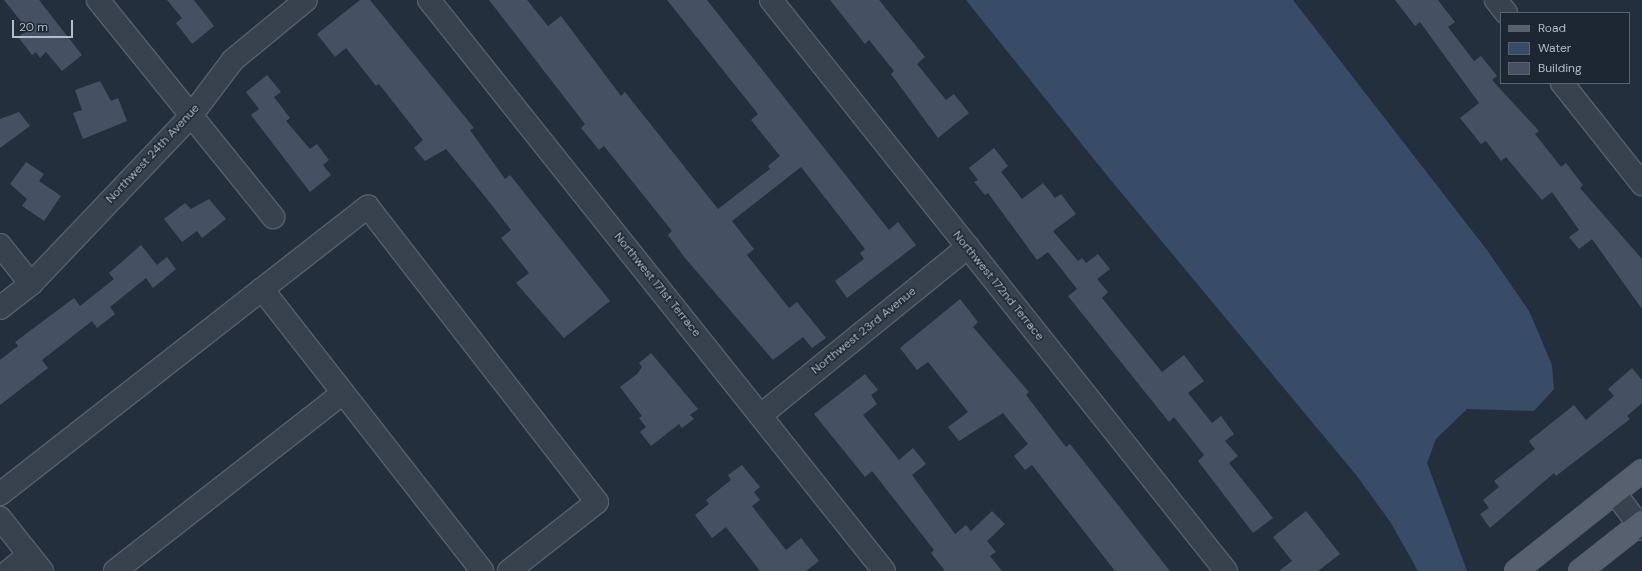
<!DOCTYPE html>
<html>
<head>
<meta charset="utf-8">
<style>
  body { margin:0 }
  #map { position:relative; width:1642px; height:571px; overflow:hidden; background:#242f3e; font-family:"DM Sans",sans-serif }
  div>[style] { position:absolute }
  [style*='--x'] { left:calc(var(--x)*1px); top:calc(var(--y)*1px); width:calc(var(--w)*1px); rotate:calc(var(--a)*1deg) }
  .water>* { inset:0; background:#394c67 }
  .building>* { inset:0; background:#455162 }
  .roads { filter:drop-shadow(1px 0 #565f6c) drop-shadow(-1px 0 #565f6c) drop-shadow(0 1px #565f6c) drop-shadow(0 -1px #565f6c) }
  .minor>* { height:22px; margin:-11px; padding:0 11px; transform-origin:11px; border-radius:11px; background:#38414e }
  .major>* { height:22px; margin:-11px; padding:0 11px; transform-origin:11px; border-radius:11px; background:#56606e }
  span { translate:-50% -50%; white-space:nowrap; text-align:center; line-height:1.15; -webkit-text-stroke:3px #1d2633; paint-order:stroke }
  .street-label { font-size:12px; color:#b4bcc9 }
  .legend { position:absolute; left:1500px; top:12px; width:130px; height:72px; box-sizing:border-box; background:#1d2633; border:1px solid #59626f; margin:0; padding:5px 7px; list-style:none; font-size:12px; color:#b4bcc9 }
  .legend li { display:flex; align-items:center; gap:8px; height:20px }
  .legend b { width:20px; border:1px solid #59626f }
  .scale { position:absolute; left:12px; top:20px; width:61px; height:18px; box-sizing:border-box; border:2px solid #b4bcc9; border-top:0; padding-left:5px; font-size:12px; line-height:14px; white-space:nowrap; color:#b4bcc9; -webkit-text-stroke:3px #1d2633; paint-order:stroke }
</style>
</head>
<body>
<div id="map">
  <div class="water">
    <i style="clip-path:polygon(966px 0,1293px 0,1487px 250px,1529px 311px,1552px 365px,1554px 389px,1534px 411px,1467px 409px,1436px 439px,1427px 463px,1467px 571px,1418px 571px,1391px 523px,1357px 476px,1105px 173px)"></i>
  </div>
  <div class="building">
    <i style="clip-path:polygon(4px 0,39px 0,82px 55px,62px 71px,46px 52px,40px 58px,36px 52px,32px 55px,18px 37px,28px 30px)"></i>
    <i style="clip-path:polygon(167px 0,194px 0,214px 26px,192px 44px,176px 23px,182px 18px)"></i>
    <i style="clip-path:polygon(360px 0,370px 0,474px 128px,470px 130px,505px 179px,510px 175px,610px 301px,564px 338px,516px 283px,529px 273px,501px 238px,511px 230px,487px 199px,446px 149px,425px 161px,414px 148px,423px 140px,379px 84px,376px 86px,346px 48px,335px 57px,317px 34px)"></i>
    <i style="clip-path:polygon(489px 0,527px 0,548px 26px,561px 16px,621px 96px,625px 92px,718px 209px,770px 169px,768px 166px,780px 156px,751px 120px,758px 114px,667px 0,707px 0,889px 230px,898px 222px,916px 245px,847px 298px,835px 281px,864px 259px,860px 253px,865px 249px,801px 167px,732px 221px,754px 249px,747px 255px,789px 308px,797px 302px,826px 338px,812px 348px,803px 337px,773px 360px,685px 258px,668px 235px,672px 231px,604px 146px,599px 150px,581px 128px,585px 124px)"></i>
    <i style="clip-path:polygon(830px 0,879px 0,925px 57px,917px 64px,946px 100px,954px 94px,969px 113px,938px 138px,891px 74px,894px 71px,869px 40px,865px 44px)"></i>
    <i style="clip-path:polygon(1395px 0,1438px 0,1447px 12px,1455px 22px,1448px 27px,1474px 61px,1481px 56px,1497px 76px,1492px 80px,1539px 131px,1535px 134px,1561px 167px,1566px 163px,1583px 185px,1580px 188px,1642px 259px,1642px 309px,1592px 239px,1579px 249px,1569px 237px,1579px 230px,1552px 192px,1542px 200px,1506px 157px,1501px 161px,1486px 141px,1481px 144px,1460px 118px,1479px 103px,1420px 22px,1415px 26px)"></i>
    <i style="clip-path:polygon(267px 75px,281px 92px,274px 97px,290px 118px,286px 121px,310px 149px,317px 144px,329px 160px,323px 165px,331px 175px,310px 192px,251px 115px,259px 109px,246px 92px)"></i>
    <i style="clip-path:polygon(100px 81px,111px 101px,118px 98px,127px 121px,83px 139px,73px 113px,82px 110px,75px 90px)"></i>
    <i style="clip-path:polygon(19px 112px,30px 126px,0 148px,0 119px)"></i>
    <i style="clip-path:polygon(994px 148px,1008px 166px,1001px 172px,1022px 199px,1043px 183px,1055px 198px,1061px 194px,1076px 214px,1053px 231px,1078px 261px,1082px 258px,1086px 263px,1098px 254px,1110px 269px,1097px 279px,1108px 292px,1102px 298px,1162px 372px,1184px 355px,1204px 381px,1188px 393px,1212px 423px,1221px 416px,1234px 434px,1225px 441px,1238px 456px,1229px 463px,1273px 518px,1253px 533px,1198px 461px,1204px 455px,1174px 417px,1169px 422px,1068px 296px,1077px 289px,1048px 252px,1037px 260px,988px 193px,985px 195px,974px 182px,978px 180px,969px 168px)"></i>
    <i style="clip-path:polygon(26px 162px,44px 174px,39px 181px,61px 196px,44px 221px,22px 206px,27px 199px,10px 184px)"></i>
    <i style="clip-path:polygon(209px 199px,226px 219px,202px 238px,197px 231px,182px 242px,164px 219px,185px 203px,191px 209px)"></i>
    <i style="clip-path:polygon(141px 245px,157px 265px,167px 257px,176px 269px,153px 288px,146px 278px,110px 307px,115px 314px,97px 328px,92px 321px,42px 360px,48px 368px,0 405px,0 360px,18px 346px,15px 342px,74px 298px,80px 306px,114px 279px,109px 273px)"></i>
    <i style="clip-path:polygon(960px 299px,978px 322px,973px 327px,1029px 392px,1026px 395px,1066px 447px,1070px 444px,1170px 571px,1115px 571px,1032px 465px,1025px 470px,1014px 456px,1028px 444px,1003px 413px,959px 441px,948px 427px,968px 412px,928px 362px,917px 370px,900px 348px)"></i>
    <i style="clip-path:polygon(651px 353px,698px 409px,690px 415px,694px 419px,682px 428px,679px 424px,651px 446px,640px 432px,646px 427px,639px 418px,642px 416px,620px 387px,637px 374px,642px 367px,639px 363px)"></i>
    <i style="clip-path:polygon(1632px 368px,1642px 380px,1642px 403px,1627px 416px,1630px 419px,1556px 476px,1554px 473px,1490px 528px,1480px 514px,1489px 508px,1483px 500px,1499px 487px,1494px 481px,1535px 449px,1529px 441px,1574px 405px,1586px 420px,1614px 396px,1608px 389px)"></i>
    <i style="clip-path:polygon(865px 374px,878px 390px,871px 395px,877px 404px,863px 415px,899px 460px,913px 448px,926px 464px,912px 475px,955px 534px,966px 525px,971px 531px,992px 511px,1005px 524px,987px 541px,996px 552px,990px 556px,1002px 571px,945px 571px,931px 553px,934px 550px,872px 471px,865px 477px,814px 414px)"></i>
    <i style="clip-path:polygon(742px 465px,760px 487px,754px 492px,760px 500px,752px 506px,786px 550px,801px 538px,819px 561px,806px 571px,760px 571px,726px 527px,712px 538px,695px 515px,709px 504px,706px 500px,731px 480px,728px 475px)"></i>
    <i style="clip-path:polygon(1306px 511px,1340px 554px,1318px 571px,1279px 571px,1292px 561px,1273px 537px)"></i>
  </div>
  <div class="roads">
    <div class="minor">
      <i style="--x:98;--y:0;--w:279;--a:51.1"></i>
      <i style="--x:429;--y:0;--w:730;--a:51.45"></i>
      <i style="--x:771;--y:0;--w:730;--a:51.45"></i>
      <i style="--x:1496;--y:0;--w:16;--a:52"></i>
      <i style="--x:1562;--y:83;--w:129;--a:51.6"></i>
      <i style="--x:0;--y:245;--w:50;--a:51.5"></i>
      <i style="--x:262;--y:289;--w:358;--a:52"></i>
      <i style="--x:0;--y:308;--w:39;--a:-38"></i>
      <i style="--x:31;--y:284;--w:231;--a:-46.4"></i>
      <i style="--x:190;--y:117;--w:71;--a:-53"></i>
      <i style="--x:233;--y:60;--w:94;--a:-39.4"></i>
      <i style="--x:761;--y:415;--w:267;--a:-39.1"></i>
      <i style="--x:1615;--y:493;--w:45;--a:53.1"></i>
      <i style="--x:0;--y:494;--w:467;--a:-38"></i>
      <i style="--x:368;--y:207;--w:373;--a:52.2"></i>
      <i style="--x:597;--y:502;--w:112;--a:141.9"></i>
      <i style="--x:0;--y:518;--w:68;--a:51.6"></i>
      <i style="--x:9;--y:571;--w:26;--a:-39"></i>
      <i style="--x:115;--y:571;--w:289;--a:-38"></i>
    </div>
    <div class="major">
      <i style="--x:1516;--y:571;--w:161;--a:-38.4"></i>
      <i style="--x:1580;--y:571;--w:79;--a:-38.3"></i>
    </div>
  </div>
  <div class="street-label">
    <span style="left:153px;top:154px;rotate:-47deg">Northwest 24th Avenue</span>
    <span style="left:657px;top:285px;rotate:51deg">Northwest 171st Terrace</span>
    <span style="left:998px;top:286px;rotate:51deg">Northwest 172nd Terrace</span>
    <span style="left:864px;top:331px;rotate:-39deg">Northwest 23rd Avenue</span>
  </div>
  <ul class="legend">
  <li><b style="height:5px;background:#56606e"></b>Road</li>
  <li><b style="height:11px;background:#394c67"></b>Water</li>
  <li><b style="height:11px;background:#455162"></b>Building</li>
  </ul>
  <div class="scale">20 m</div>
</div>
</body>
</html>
